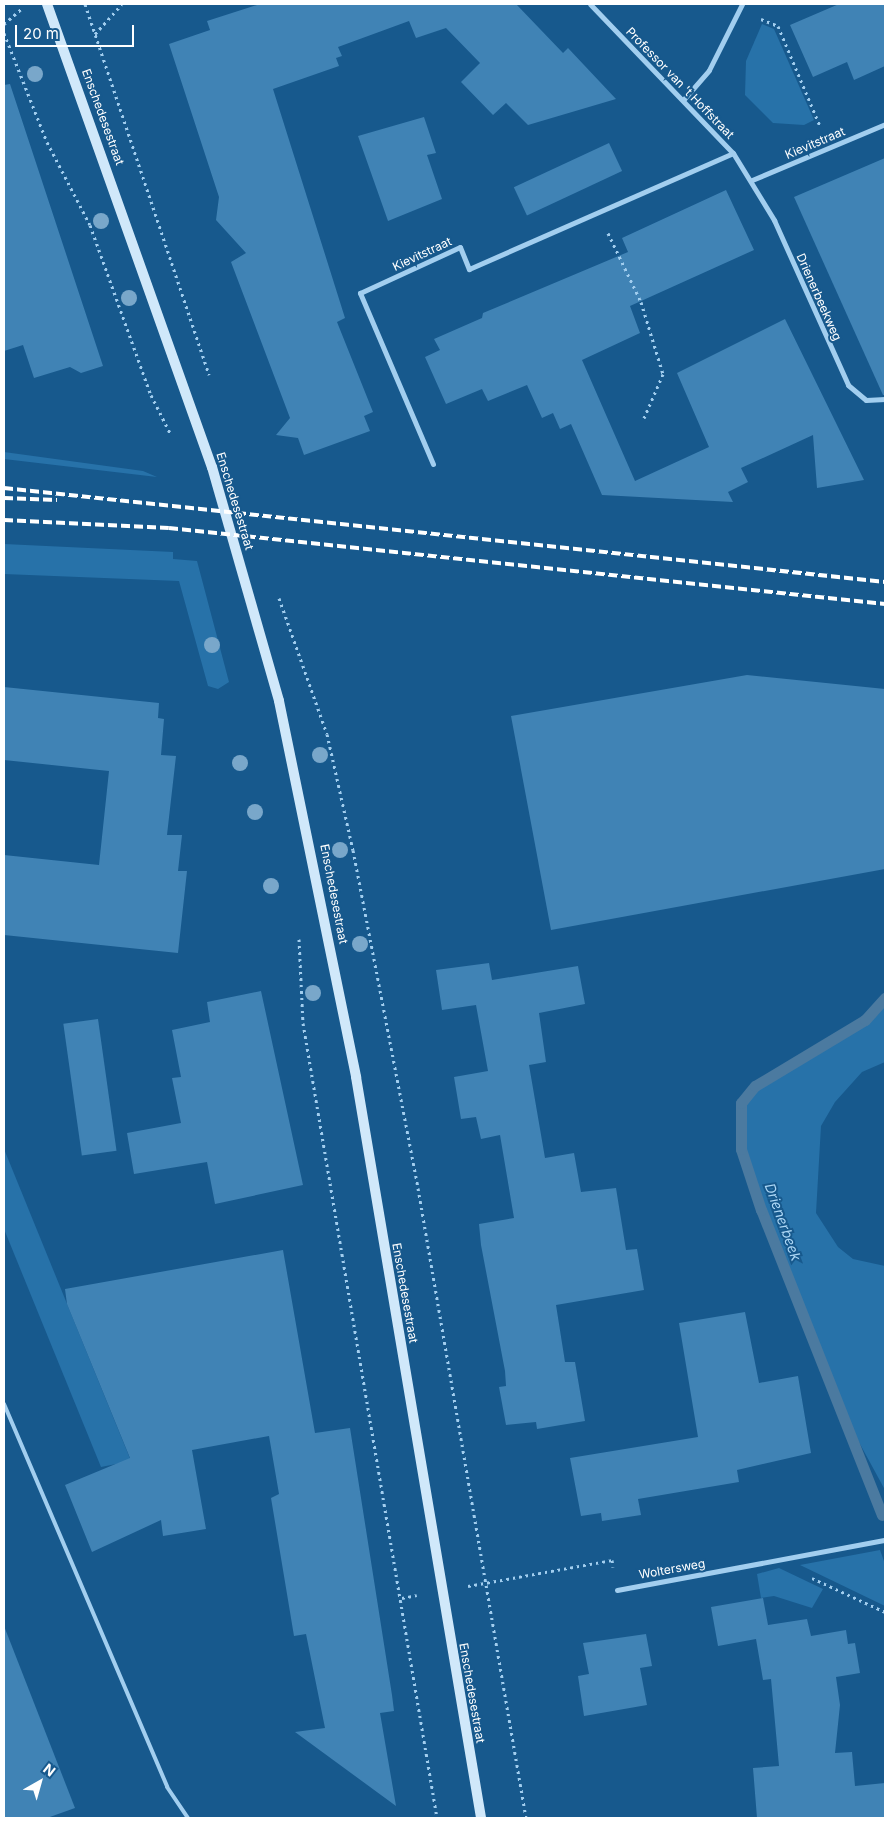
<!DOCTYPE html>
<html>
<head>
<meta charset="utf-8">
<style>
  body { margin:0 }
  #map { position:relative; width:889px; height:1822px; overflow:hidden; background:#17598d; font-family:Inter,sans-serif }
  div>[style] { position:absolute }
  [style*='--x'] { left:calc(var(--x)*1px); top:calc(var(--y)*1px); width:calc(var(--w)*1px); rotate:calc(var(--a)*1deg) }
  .green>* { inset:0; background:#2772a9 }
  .stream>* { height:11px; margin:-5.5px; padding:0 5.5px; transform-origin:5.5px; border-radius:5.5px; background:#4b7aa0 }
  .building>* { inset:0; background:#4083b5; transform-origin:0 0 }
  .path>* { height:3px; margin-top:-1.5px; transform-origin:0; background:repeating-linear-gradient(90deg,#a2ceef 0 2.5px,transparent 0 6.5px) }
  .service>* { height:4px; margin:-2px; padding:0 2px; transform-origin:2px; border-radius:2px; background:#a2ceef }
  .minor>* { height:5px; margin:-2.5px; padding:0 2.5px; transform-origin:2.5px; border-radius:2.5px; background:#a2ceef }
  .secondary>* { height:10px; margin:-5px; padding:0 5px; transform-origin:5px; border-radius:5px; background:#d0e8fa }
  .rail>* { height:4px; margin-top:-2px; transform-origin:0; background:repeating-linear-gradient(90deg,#fff 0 9px,transparent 0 13px) }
  .trees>* { width:16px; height:16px; margin:-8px; border-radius:50%; background:#79a7ca }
  span { translate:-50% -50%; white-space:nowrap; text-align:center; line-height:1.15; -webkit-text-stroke:4px #17598d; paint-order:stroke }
  .street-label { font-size:12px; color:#fff }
  .water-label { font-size:14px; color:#aed8f6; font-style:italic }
  .frame { position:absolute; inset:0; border:5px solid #fff; pointer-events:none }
  .north { position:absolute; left:15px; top:1757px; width:50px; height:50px; -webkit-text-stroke:4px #17598d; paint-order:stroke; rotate:38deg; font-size:14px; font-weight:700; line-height:20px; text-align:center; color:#fff }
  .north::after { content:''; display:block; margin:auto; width:18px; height:22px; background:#fff; clip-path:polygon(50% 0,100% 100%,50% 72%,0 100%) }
  .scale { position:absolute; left:15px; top:25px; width:119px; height:22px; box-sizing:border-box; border:2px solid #fff; border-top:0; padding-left:6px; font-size:15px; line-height:18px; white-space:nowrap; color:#fff; -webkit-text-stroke:4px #17598d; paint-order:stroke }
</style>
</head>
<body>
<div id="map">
  <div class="green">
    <i style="clip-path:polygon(762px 24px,774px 29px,814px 120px,804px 125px,773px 123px,745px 95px,746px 61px)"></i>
    <i style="clip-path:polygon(4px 452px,143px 471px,157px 477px,4px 459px)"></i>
    <i style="clip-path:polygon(4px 544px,173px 552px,173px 559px,197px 561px,229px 682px,218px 689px,208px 686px,179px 581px,4px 574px)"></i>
    <i style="clip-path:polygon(885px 998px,885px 1062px,862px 1072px,835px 1102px,821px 1126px,816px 1213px,838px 1247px,853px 1259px,885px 1266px,885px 1490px,829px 1387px,762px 1210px,741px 1149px,741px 1103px,755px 1086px,865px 1020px)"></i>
    <i style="clip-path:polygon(4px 1149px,131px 1461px,101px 1467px,4px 1229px)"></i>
    <i style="clip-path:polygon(880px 1550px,885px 1564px,885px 1606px,800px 1565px)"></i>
    <i style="clip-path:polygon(779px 1568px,823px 1589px,812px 1608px,774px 1596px,761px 1598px,757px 1574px)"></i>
  </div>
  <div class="stream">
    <i style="--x:882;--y:1515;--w:328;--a:-111.6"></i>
    <i style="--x:761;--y:1210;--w:64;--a:-108.2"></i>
    <i style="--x:741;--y:1149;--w:46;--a:-90"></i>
    <i style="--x:741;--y:1103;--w:22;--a:-51"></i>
    <i style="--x:755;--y:1086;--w:128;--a:-31"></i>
    <i style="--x:865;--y:1020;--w:30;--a:-48"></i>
  </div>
  <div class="building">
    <i style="clip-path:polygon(260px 4px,516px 4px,563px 53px,568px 48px,616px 99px,528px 125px,506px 103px,493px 115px,461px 82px,480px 63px,446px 28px,416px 38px,409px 21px,338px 47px,342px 56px,336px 58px,339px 66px,273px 89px,345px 318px,337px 322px,373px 412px,364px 416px,370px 431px,304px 455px,298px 438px,276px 435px,290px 418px,231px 262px,246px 253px,216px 220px,219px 197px,169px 44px,210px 30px,207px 21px)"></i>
    <i style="clip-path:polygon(839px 4px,885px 4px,885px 66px,854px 80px,847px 62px,813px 77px,790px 25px)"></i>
    <i style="clip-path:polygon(10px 84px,103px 366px,81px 373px,70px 367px,34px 378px,23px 345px,4px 351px,4px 85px)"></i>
    <i style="clip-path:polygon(424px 117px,436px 153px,427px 155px,442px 199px,388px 221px,358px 136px)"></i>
    <i style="left:609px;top:143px;width:31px;height:105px;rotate:65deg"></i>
    <i style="clip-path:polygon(885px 158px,885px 395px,883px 395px,794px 197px)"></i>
    <i style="clip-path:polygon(726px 190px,754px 250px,630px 306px,640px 333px,582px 360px,635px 481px,709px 447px,677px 373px,785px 319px,864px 480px,817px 488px,813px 435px,741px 468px,748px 482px,728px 492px,733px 502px,602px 495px,571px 424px,560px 429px,553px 413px,542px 418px,527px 385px,488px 401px,482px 389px,446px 404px,425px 357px,440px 350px,434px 339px,482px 318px,483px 313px,628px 252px,622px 238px)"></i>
    <i style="clip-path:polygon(747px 675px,885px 689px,885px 869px,551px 930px,511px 716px)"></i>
    <i style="clip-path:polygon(4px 687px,159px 703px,158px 718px,164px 719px,161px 755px,176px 756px,167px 835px,182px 835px,178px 871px,187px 871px,178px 953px,4px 935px,4px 855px,99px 865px,109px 771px,4px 760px)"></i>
    <i style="clip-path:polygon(489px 963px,492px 980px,578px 966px,585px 1004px,539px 1013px,546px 1062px,529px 1065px,545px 1158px,574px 1153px,581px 1192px,616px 1188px,626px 1250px,637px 1249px,644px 1290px,556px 1305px,565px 1362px,575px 1362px,585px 1421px,537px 1429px,536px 1422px,506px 1425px,499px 1387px,506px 1386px,505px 1371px,481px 1245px,479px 1224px,514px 1218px,500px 1135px,481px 1139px,476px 1117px,461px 1119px,454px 1077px,488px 1071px,476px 1005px,442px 1010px,436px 970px)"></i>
    <i style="clip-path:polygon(261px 991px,303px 1185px,215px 1204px,207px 1162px,134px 1174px,127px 1133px,181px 1123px,172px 1078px,181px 1077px,172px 1030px,210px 1022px,207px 1002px)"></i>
    <i style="left:98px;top:1019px;width:133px;height:35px;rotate:82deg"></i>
    <i style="clip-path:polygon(283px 1250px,315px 1433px,350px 1428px,392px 1695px,394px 1711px,380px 1713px,396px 1806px,295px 1732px,325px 1728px,306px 1634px,294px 1636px,271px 1498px,279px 1494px,269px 1436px,192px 1450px,206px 1529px,163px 1536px,161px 1520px,92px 1552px,65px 1485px,130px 1458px,67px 1304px,65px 1289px)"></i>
    <i style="clip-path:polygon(745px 1312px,759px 1383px,798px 1376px,811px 1453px,737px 1470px,739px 1482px,638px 1499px,641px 1515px,602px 1521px,601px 1513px,581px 1516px,570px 1458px,698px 1437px,679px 1323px)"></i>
    <i style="clip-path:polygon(763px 1598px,768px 1625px,807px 1619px,811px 1636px,846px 1630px,848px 1644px,855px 1643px,860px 1673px,836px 1677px,840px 1705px,835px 1753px,852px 1752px,855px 1786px,885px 1783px,885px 1818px,757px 1818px,753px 1768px,779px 1766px,771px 1679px,763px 1680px,756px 1639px,718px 1646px,711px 1607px)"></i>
    <i style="clip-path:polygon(4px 1626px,75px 1808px,47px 1818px,4px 1818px)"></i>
    <i style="clip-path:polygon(646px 1634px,652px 1666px,640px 1668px,647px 1705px,584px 1716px,578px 1676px,589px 1674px,583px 1643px)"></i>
  </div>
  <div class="path">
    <i style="--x:85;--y:4;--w:391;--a:71.5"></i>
    <i style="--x:761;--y:19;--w:18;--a:22"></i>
    <i style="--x:778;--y:26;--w:108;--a:67.2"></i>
    <i style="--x:4;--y:24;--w:23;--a:-41"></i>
    <i style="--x:4;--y:33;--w:117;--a:68.5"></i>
    <i style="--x:47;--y:142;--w:93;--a:62.6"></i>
    <i style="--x:90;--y:225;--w:181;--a:70.3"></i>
    <i style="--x:151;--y:395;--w:45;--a:63.4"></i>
    <i style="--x:95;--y:34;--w:40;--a:-48"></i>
    <i style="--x:608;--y:233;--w:76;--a:64.4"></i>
    <i style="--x:641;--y:302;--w:75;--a:73"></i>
    <i style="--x:663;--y:374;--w:48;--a:113.4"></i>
    <i style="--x:279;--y:598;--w:144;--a:70.6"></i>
    <i style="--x:327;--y:734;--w:119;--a:77.4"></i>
    <i style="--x:353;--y:850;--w:344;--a:79.1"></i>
    <i style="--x:418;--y:1188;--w:639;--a:80.27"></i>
    <i style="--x:299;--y:939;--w:84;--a:87.3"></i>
    <i style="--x:303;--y:1023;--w:806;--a:80.43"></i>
    <i style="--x:812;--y:1578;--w:81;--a:25"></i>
    <i style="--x:468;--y:1586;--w:146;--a:-10.2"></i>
    <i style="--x:612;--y:1560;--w:7;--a:82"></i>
    <i style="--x:402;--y:1598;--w:15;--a:-11"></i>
  </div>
  <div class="service">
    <i style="--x:4;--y:1404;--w:416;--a:66.9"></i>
    <i style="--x:167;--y:1787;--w:37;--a:56"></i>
  </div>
  <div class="minor">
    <i style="--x:590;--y:4;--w:207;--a:46.2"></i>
    <i style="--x:733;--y:153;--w:79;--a:58.5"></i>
    <i style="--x:774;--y:220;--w:181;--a:65.8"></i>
    <i style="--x:848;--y:385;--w:23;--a:40"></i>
    <i style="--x:866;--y:400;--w:19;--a:-3"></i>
    <i style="--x:684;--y:99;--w:38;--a:-49"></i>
    <i style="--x:709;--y:70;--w:74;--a:-63.4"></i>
    <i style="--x:752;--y:180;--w:144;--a:-22.8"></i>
    <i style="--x:433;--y:464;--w:186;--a:-113.1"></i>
    <i style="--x:360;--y:293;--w:110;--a:-24.7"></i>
    <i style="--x:460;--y:247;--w:24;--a:68"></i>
    <i style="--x:469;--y:269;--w:288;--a:-23.7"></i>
    <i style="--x:617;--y:1590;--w:273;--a:-10.6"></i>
  </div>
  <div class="secondary">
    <i style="--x:47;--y:4;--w:492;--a:70.4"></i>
    <i style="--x:212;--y:467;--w:243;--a:74"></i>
    <i style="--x:279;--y:701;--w:384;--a:78.4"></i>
    <i style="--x:356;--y:1077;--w:751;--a:80.42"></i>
  </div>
  <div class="rail">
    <i style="--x:4;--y:488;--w:886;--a:6.09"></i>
    <i style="--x:4;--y:498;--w:53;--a:2.2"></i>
    <i style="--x:4;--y:520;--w:165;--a:2.8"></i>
    <i style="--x:169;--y:528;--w:720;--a:6.06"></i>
  </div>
  <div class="trees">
    <i style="left:35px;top:74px"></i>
    <i style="left:101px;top:221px"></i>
    <i style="left:129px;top:298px"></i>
    <i style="left:212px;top:645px"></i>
    <i style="left:320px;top:755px"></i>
    <i style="left:240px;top:763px"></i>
    <i style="left:255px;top:812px"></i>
    <i style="left:340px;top:850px"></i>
    <i style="left:271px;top:886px"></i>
    <i style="left:360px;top:944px"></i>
    <i style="left:313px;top:993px"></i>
  </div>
  <div class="street-label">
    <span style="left:680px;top:83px;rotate:46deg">Professor van 't Hoffstraat</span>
    <span style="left:103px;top:117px;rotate:70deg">Enschedesestraat</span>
    <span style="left:815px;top:143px;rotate:-23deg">Kievitstraat</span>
    <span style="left:422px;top:254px;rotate:-25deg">Kievitstraat</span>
    <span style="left:819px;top:297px;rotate:66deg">Drienerbeekweg</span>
    <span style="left:235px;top:501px;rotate:73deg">Enschedesestraat</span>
    <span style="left:334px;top:894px;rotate:79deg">Enschedesestraat</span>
    <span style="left:405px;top:1293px;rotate:80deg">Enschedesestraat</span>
    <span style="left:672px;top:1569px;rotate:-10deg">Woltersweg</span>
    <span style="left:472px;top:1693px;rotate:80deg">Enschedesestraat</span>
  </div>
  <div class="water-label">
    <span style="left:783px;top:1222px;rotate:70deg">Drienerbeek</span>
  </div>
  <div class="frame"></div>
  <div class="north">N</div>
  <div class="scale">20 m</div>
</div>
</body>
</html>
